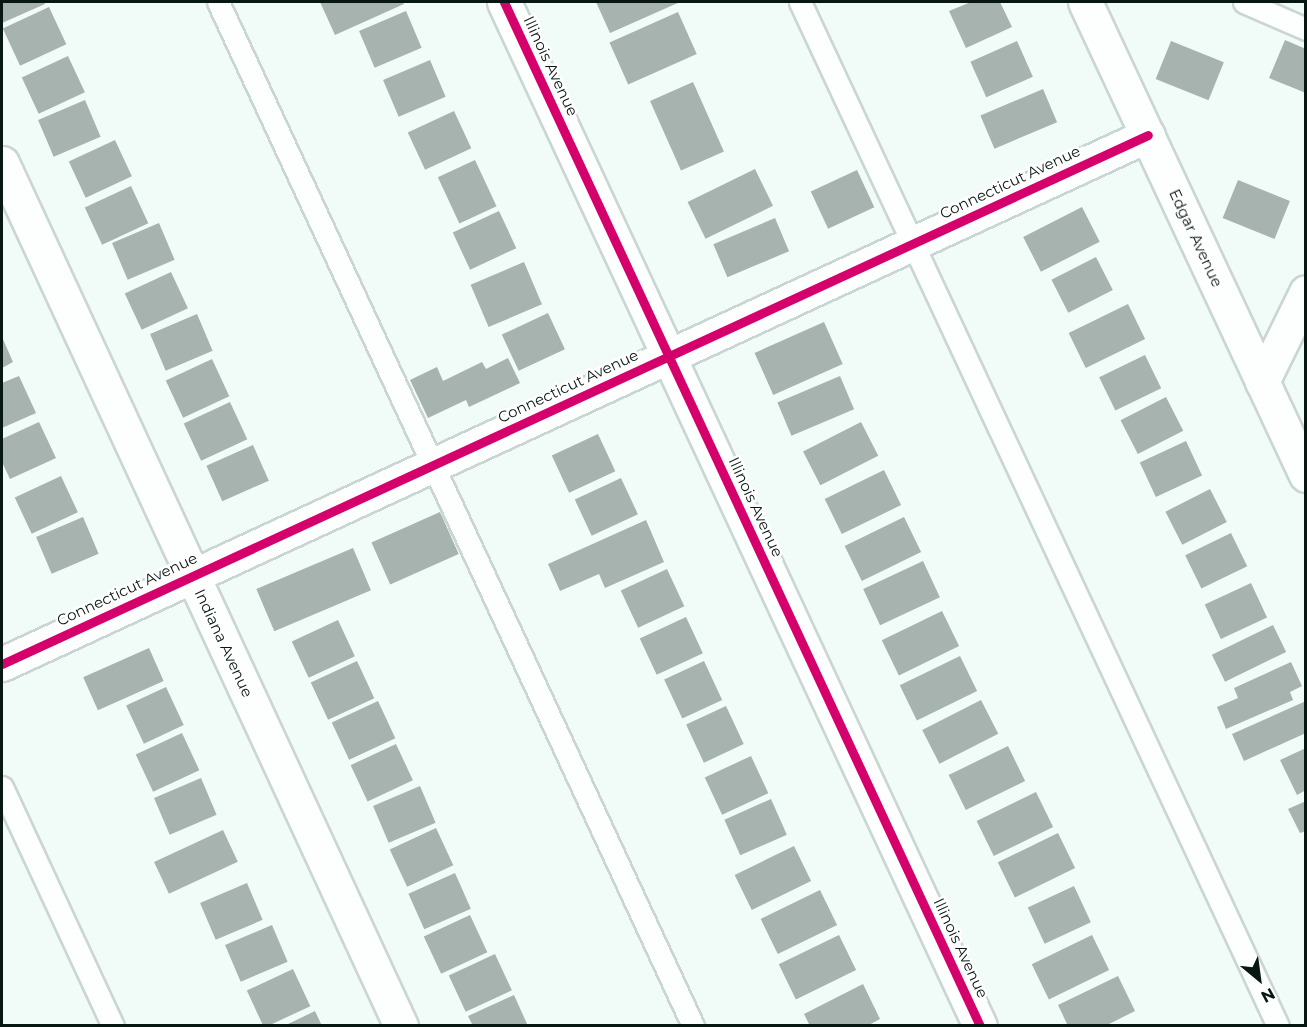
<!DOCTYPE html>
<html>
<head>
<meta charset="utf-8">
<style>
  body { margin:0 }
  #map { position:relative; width:1307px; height:1027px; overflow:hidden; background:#f1fbf7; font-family:Montserrat,sans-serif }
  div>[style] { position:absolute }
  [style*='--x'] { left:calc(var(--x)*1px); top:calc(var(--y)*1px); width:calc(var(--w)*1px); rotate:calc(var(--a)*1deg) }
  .building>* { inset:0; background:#a7b3ae; transform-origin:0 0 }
  .roads { filter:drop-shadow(2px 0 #cad6d1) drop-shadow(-2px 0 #cad6d1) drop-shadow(0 2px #cad6d1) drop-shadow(0 -2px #cad6d1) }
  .service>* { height:21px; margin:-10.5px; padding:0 10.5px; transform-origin:10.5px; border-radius:10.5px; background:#fdfefe }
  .minor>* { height:33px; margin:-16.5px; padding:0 16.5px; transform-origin:16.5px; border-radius:16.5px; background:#fdfefe }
  .cycleway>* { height:9px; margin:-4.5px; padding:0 4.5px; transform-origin:4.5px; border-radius:4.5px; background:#d6006c }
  span { translate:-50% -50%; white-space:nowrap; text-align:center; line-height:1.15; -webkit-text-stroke:5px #fff; paint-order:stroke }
  .street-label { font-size:15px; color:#071712 }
  .frame { position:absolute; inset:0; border:3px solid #071712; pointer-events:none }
  .north { position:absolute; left:1229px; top:949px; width:60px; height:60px; -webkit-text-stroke:4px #fff; paint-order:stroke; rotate:151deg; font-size:16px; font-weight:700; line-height:24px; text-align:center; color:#071712 }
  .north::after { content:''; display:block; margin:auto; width:21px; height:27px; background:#071712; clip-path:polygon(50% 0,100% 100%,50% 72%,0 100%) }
</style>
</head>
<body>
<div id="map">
  <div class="building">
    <i style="clip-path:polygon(2px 2px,44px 2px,45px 4px,2px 23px)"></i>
    <i style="clip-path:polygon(320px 2px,403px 2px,404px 4px,335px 35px)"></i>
    <i style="clip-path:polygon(596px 2px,680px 2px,610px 33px)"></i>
    <i style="clip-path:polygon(971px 2px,1000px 2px,1012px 27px,966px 48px,949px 11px)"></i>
    <i style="left:49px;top:7px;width:41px;height:51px;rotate:65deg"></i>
    <i style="left:406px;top:11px;width:40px;height:51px;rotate:67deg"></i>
    <i style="left:678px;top:12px;width:46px;height:75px;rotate:66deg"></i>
    <i style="clip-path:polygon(1285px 40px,1306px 49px,1306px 93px,1269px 78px)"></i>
    <i style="left:1017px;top:41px;width:39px;height:51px;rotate:66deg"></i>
    <i style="left:1171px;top:41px;width:57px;height:41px;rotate:22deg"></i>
    <i style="left:68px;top:56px;width:40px;height:51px;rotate:65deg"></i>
    <i style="left:430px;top:60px;width:40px;height:51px;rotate:67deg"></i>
    <i style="left:693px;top:82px;width:76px;height:47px;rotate:66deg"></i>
    <i style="left:1043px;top:89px;width:36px;height:68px;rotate:67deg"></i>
    <i style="left:85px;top:100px;width:40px;height:51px;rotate:67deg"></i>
    <i style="left:454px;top:111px;width:41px;height:51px;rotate:65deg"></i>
    <i style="left:115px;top:140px;width:40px;height:51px;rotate:65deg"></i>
    <i style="left:475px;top:160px;width:51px;height:41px;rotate:65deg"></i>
    <i style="left:755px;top:169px;width:41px;height:75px;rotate:64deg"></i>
    <i style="left:857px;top:170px;width:41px;height:51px;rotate:65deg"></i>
    <i style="left:1238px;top:180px;width:56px;height:41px;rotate:22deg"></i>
    <i style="left:131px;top:186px;width:41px;height:51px;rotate:65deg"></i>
    <i style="left:1082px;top:207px;width:39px;height:66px;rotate:63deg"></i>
    <i style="left:499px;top:211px;width:41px;height:51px;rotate:65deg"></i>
    <i style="left:775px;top:218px;width:36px;height:67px;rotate:67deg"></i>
    <i style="left:159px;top:223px;width:40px;height:51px;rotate:67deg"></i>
    <i style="left:1096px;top:257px;width:37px;height:50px;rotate:63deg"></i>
    <i style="left:524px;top:262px;width:46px;height:58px;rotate:67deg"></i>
    <i style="left:171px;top:272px;width:40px;height:51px;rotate:65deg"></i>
    <i style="left:1128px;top:304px;width:39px;height:66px;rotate:64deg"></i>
    <i style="left:548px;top:313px;width:40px;height:51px;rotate:65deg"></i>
    <i style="left:197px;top:314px;width:40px;height:51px;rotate:67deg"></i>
    <i style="left:824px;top:322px;width:46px;height:76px;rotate:66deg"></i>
    <i style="clip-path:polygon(2px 337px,13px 362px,2px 368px)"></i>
    <i style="left:1145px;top:355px;width:37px;height:51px;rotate:64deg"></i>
    <i style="clip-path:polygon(508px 358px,520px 383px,469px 407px,466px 400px,428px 418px,410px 380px,437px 367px,443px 381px,482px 362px,486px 369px)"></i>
    <i style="left:212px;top:359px;width:41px;height:51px;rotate:65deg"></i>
    <i style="clip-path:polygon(19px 376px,36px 413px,2px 428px,2px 383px)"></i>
    <i style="left:840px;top:376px;width:36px;height:68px;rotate:67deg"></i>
    <i style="left:1166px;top:397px;width:38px;height:51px;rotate:63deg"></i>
    <i style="left:230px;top:402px;width:41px;height:51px;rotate:65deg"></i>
    <i style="clip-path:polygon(39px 422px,56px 458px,10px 479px,2px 462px,2px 439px)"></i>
    <i style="left:861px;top:422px;width:38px;height:65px;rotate:63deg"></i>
    <i style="left:598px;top:434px;width:41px;height:51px;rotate:65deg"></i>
    <i style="left:1186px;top:441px;width:38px;height:51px;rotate:65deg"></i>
    <i style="left:253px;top:445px;width:39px;height:51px;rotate:66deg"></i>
    <i style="left:884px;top:470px;width:39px;height:66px;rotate:64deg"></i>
    <i style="left:61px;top:476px;width:40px;height:51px;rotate:65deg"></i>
    <i style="left:621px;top:478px;width:40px;height:51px;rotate:65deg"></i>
    <i style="left:1210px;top:489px;width:37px;height:50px;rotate:63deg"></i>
    <i style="left:440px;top:512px;width:46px;height:75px;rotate:66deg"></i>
    <i style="left:83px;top:517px;width:40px;height:51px;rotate:67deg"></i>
    <i style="left:904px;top:517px;width:39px;height:66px;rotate:64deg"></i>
    <i style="clip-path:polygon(646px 520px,664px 562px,605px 588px,599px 574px,560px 591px,548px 564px)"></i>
    <i style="left:1231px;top:533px;width:37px;height:51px;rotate:64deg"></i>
    <i style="left:353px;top:548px;width:46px;height:105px;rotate:67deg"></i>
    <i style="left:923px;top:561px;width:40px;height:66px;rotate:65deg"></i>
    <i style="left:667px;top:569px;width:41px;height:51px;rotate:65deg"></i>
    <i style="left:1251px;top:583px;width:38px;height:51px;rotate:65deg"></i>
    <i style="left:942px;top:611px;width:39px;height:67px;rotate:64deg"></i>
    <i style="left:686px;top:617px;width:40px;height:51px;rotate:65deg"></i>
    <i style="left:338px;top:620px;width:40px;height:51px;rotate:65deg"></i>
    <i style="left:1273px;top:625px;width:30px;height:68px;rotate:64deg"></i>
    <i style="left:149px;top:648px;width:36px;height:72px;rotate:66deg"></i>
    <i style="left:960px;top:656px;width:39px;height:67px;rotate:64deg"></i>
    <i style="left:357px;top:661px;width:41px;height:51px;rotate:65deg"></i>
    <i style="left:704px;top:661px;width:43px;height:44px;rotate:65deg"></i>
    <i style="clip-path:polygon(1291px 662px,1302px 686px,1290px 692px,1293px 700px,1226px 729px,1217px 707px,1238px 698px,1234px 688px)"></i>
    <i style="left:166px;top:687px;width:42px;height:44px;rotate:65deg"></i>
    <i style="left:981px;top:700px;width:38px;height:66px;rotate:63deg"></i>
    <i style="left:378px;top:701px;width:41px;height:51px;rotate:65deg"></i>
    <i style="clip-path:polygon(1306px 701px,1306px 733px,1244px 761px,1232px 734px)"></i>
    <i style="left:726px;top:706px;width:42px;height:44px;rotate:65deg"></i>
    <i style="left:182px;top:733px;width:41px;height:51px;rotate:65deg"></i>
    <i style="left:396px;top:744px;width:40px;height:50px;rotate:65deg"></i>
    <i style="left:1008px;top:746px;width:39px;height:66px;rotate:64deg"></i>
    <i style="clip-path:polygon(1306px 748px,1306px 790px,1297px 795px,1280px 760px)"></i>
    <i style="left:751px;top:756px;width:41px;height:51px;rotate:65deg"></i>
    <i style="left:201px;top:778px;width:40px;height:51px;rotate:67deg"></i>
    <i style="left:420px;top:786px;width:40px;height:51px;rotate:67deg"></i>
    <i style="left:1036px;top:792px;width:39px;height:66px;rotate:64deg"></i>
    <i style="left:771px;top:799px;width:39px;height:51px;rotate:66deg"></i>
    <i style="clip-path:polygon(1306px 801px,1306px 831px,1300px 833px,1288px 809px)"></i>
    <i style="left:436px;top:828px;width:41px;height:51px;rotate:65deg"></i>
    <i style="left:223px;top:830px;width:35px;height:76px;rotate:65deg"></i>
    <i style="left:1058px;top:833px;width:39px;height:67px;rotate:64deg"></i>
    <i style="left:794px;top:846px;width:39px;height:66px;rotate:64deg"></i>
    <i style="left:455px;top:873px;width:39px;height:51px;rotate:66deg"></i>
    <i style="left:247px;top:883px;width:40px;height:51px;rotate:67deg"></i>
    <i style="left:1074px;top:886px;width:40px;height:51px;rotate:65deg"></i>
    <i style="left:820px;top:890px;width:39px;height:66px;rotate:64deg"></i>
    <i style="left:470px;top:915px;width:41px;height:51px;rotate:65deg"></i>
    <i style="left:272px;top:925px;width:40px;height:51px;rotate:67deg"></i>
    <i style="left:839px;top:935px;width:39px;height:67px;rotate:64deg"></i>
    <i style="left:1092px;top:935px;width:39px;height:67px;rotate:64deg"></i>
    <i style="left:495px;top:954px;width:40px;height:51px;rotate:65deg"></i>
    <i style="left:293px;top:969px;width:41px;height:51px;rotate:65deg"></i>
    <i style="clip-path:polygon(1118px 976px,1135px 1011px,1105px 1026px,1068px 1026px,1058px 1005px)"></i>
    <i style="clip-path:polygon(863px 984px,880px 1019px,867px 1026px,810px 1026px,804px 1014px)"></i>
    <i style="clip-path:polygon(514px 995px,528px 1026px,473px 1026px,468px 1016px)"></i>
    <i style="clip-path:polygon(315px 1011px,322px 1026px,284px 1026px)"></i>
  </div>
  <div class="roads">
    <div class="service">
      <i style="--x:218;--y:2;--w:1129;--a:65.11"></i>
      <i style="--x:800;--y:2;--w:1130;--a:64.98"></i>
      <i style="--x:1244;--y:2;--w:68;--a:23.5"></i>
      <i style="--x:2;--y:787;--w:264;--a:65.1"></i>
    </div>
    <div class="minor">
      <i style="--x:504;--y:2;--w:1129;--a:65.07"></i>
      <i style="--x:1085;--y:2;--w:522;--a:64.96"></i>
      <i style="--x:2;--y:163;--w:951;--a:65.19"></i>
      <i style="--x:1262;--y:382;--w:100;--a:-63.9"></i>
      <i style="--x:2;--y:664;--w:1262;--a:-24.78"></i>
    </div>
  </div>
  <div class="cycleway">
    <i style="--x:504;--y:2;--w:1129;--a:65.07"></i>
    <i style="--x:2;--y:664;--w:1262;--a:-24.78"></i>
  </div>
  <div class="street-label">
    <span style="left:551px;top:66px;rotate:65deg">Illinois Avenue</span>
    <span style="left:1010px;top:182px;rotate:-25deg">Connecticut Avenue</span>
    <span style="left:1196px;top:238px;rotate:65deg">Edgar Avenue</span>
    <span style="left:568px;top:386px;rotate:-25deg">Connecticut Avenue</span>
    <span style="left:756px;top:507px;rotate:65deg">Illinois Avenue</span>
    <span style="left:127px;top:589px;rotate:-25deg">Connecticut Avenue</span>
    <span style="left:224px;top:643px;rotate:65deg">Indiana Avenue</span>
    <span style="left:961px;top:948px;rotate:65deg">Illinois Avenue</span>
  </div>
  <div class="frame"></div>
  <div class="north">N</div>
</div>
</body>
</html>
